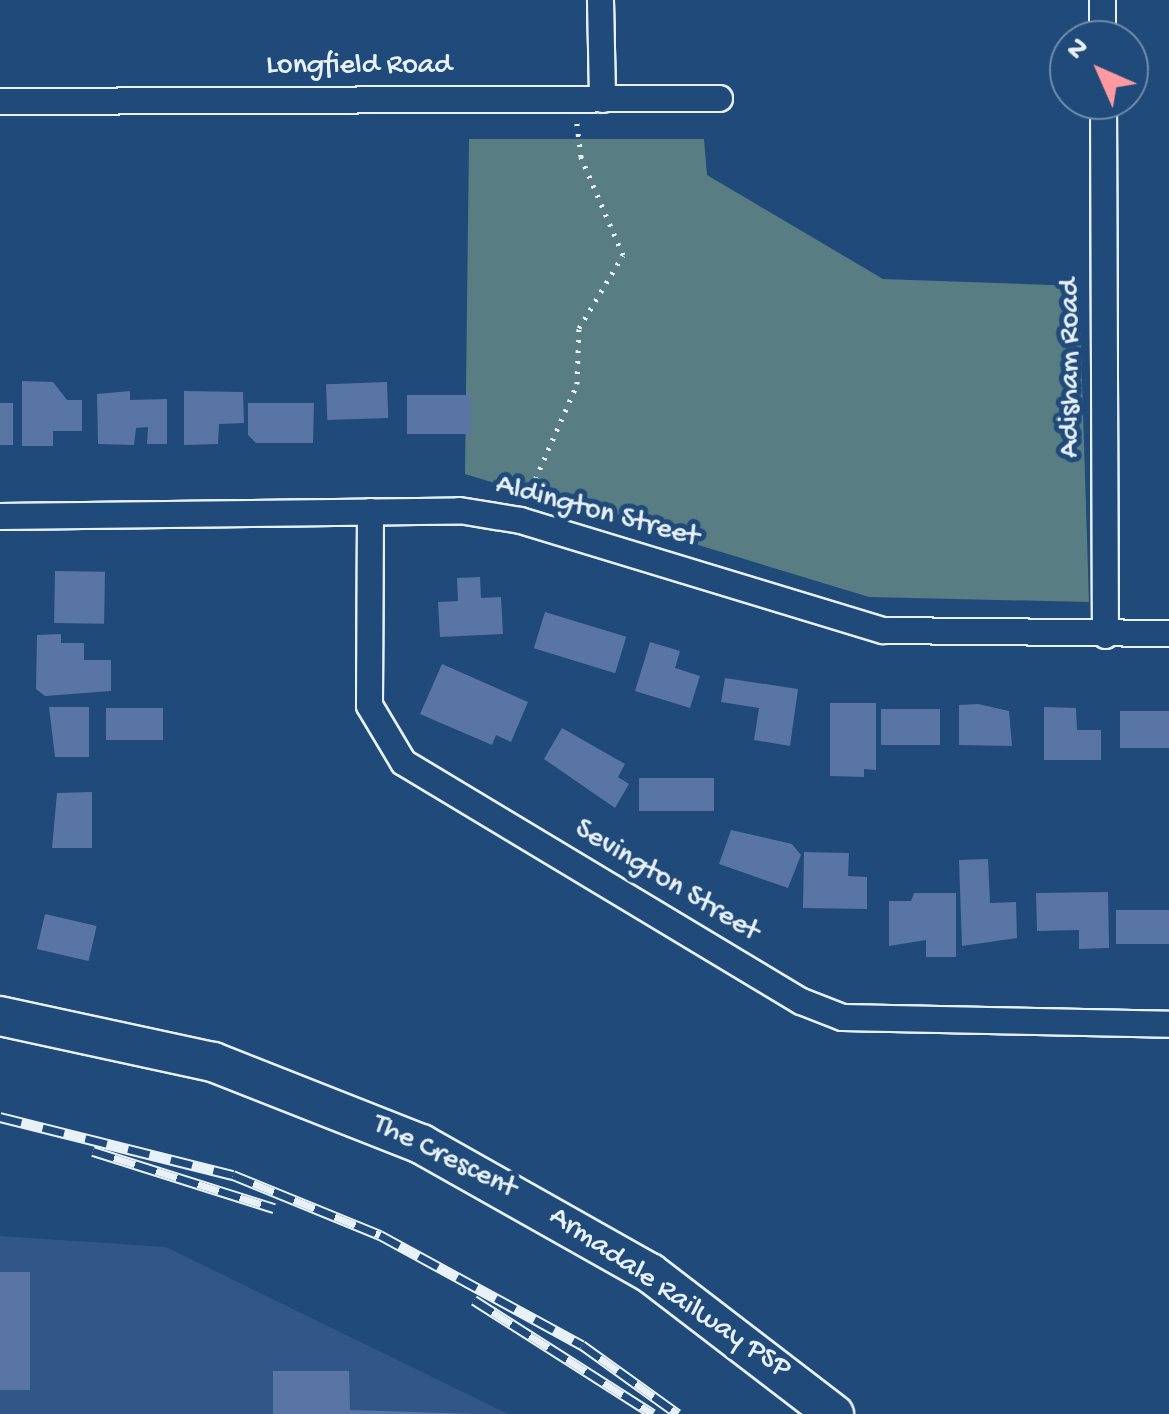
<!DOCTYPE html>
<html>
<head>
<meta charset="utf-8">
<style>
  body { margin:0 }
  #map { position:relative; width:1169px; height:1414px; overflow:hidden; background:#1f4a7a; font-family:"Gochi Hand",sans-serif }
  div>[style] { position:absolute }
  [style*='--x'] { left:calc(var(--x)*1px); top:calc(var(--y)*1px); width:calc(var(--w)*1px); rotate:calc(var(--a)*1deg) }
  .built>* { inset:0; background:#305787 }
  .green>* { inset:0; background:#587e83 }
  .building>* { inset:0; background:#5875a6; transform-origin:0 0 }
  .path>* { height:5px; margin-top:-2.5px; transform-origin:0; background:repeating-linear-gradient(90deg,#e8f1f8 0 2.5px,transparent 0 10.5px) }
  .roads { filter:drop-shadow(2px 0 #e8f1f8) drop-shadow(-2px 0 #e8f1f8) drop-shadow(0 2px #e8f1f8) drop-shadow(0 -2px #e8f1f8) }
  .minor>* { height:25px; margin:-12.5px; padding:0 12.5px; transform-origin:12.5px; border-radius:12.5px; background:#1f4a7a }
  .secondary>* { height:38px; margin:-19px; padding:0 19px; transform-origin:19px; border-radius:19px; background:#1f4a7a }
  .rail>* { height:11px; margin-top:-5.5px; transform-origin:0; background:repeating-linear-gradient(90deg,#1f4a7a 0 22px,#e8f1f8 0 44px); box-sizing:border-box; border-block:2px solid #e8f1f8 }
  span { translate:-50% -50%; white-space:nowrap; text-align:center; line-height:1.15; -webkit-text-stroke:10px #1f4a7a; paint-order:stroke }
  .street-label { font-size:30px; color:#e8f1f8 }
  .north { position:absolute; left:1049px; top:20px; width:100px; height:100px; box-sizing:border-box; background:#1f4a7a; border:2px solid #6f8dac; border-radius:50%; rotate:315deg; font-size:28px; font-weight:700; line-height:40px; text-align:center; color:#e8f1f8 }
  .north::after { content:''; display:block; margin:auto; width:35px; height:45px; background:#ff9aa2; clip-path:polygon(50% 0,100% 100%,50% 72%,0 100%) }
</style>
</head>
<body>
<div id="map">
  <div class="built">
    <i style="clip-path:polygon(0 1236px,166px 1247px,508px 1414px,0 1414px)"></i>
  </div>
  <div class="green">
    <i style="clip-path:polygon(469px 139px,704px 139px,707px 175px,883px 279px,1079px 286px,1089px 602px,869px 597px,465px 474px)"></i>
  </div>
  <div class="building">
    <i style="clip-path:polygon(22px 381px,53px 382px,67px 400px,82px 400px,82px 431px,53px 431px,53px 446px,22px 446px)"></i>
    <i style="left:387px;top:382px;width:36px;height:61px;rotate:88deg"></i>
    <i style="clip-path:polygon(130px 391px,130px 400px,167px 399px,167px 444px,147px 444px,148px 427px,136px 428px,134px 445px,98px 444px,97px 394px)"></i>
    <i style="clip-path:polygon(184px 391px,243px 392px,244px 423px,219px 424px,218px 444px,184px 445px)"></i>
    <i style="left:407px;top:395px;width:64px;height:39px"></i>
    <i style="left:0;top:403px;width:13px;height:42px"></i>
    <i style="clip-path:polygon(248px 403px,314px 403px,313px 443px,256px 443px,248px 435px)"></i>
    <i style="left:55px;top:571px;width:50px;height:52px;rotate:1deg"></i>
    <i style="clip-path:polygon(480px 577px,481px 598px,501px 597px,503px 634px,440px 637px,438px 602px,458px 601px,457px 578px)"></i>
    <i style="left:545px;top:612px;width:85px;height:38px;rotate:17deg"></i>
    <i style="clip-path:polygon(61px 634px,61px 643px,84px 643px,84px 660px,111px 660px,111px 691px,45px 696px,36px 689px,37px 635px)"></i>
    <i style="clip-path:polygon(650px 642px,680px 651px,675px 668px,700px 676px,690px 708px,635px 691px)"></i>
    <i style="clip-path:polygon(442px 664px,528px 702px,511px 742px,496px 735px,492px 745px,420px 714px)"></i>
    <i style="clip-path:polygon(725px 678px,798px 689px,790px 746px,754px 740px,759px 708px,721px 702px)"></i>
    <i style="clip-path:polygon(830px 703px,876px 703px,876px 770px,864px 769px,864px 777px,830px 776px)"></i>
    <i style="clip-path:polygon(978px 704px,1009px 711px,1012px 746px,959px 745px,959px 705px)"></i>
    <i style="clip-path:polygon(49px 707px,89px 707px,89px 757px,55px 757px)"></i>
    <i style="clip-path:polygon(1044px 707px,1076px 708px,1077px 730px,1101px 730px,1101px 760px,1044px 760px)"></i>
    <i style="left:106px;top:708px;width:57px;height:32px"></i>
    <i style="left:940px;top:709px;width:36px;height:59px;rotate:90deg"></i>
    <i style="left:1169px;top:711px;width:37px;height:49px;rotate:90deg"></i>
    <i style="clip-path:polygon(562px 728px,625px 764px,618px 777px,629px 784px,615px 808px,544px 759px)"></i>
    <i style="left:714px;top:778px;width:33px;height:75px;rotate:90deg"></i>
    <i style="clip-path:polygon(92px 792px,92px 848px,52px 848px,57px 793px)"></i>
    <i style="clip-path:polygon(731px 830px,792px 844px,801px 855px,788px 888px,719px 864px)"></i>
    <i style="clip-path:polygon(804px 852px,849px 853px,848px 876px,867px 877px,867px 909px,803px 908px)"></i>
    <i style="clip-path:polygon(988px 859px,990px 903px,1016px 902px,1017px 938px,962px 946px,959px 860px)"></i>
    <i style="clip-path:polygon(1108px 892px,1109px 948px,1079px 949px,1079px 930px,1037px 931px,1036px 893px)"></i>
    <i style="clip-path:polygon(914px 893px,956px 893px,956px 957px,926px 957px,926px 940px,889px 946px,889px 901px,911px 901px)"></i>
    <i style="left:1169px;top:910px;width:34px;height:53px;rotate:90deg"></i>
    <i style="left:45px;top:914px;width:53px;height:36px;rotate:13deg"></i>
    <i style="left:0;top:1272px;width:30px;height:118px"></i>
    <i style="clip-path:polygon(273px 1371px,349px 1371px,350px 1410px,478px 1414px,273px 1414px)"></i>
  </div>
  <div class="path">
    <i style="--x:527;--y:498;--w:124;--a:-66.3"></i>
    <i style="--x:577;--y:384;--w:56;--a:-88"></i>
    <i style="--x:579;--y:328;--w:85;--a:-58.9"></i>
    <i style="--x:623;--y:255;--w:107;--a:-113.2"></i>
    <i style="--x:581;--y:157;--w:35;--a:-97"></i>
  </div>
  <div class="roads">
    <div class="minor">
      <i style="--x:600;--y:0;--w:99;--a:88.8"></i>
      <i style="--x:1102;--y:0;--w:40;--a:90"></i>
      <i style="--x:1103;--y:100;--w:535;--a:89.79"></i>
      <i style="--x:0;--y:101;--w:719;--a:-0.24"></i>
      <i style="--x:370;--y:511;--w:194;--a:90.3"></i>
      <i style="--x:369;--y:705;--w:66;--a:59.2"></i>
      <i style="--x:403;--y:762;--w:464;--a:31"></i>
      <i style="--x:801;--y:1001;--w:44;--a:21.3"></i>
      <i style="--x:842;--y:1017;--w:327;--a:1.2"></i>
      <i style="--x:0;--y:516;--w:459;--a:-0.7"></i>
      <i style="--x:459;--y:510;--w:62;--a:9.3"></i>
      <i style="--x:520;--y:520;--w:379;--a:16.9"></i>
      <i style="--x:883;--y:630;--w:286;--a:0.6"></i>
    </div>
    <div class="secondary">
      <i style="--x:0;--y:1016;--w:218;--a:12.2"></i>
      <i style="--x:213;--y:1062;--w:224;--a:21.5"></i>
      <i style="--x:421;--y:1144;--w:263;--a:29.4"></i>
      <i style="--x:650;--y:1273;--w:232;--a:37.5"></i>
    </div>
  </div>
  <div class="rail">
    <i style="--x:0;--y:1117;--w:240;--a:14"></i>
    <i style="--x:233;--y:1175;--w:159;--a:22.2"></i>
    <i style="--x:380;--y:1235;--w:230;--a:28.6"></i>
    <i style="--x:582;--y:1345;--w:118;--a:35.7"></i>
    <i style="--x:93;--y:1151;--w:190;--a:17.5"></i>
    <i style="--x:474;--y:1300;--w:212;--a:32.5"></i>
  </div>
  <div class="street-label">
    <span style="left:359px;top:67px">Longfield Road</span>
    <span style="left:1072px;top:368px;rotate:-90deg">Adisham Road</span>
    <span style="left:597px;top:513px;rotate:15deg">Aldington Street</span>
    <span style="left:666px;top:882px;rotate:31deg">Sevington Street</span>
    <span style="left:444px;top:1158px;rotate:26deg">The Crescent</span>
    <span style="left:669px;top:1294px;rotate:34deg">Armadale Railway PSP</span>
  </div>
  <div class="north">N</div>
</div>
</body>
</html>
